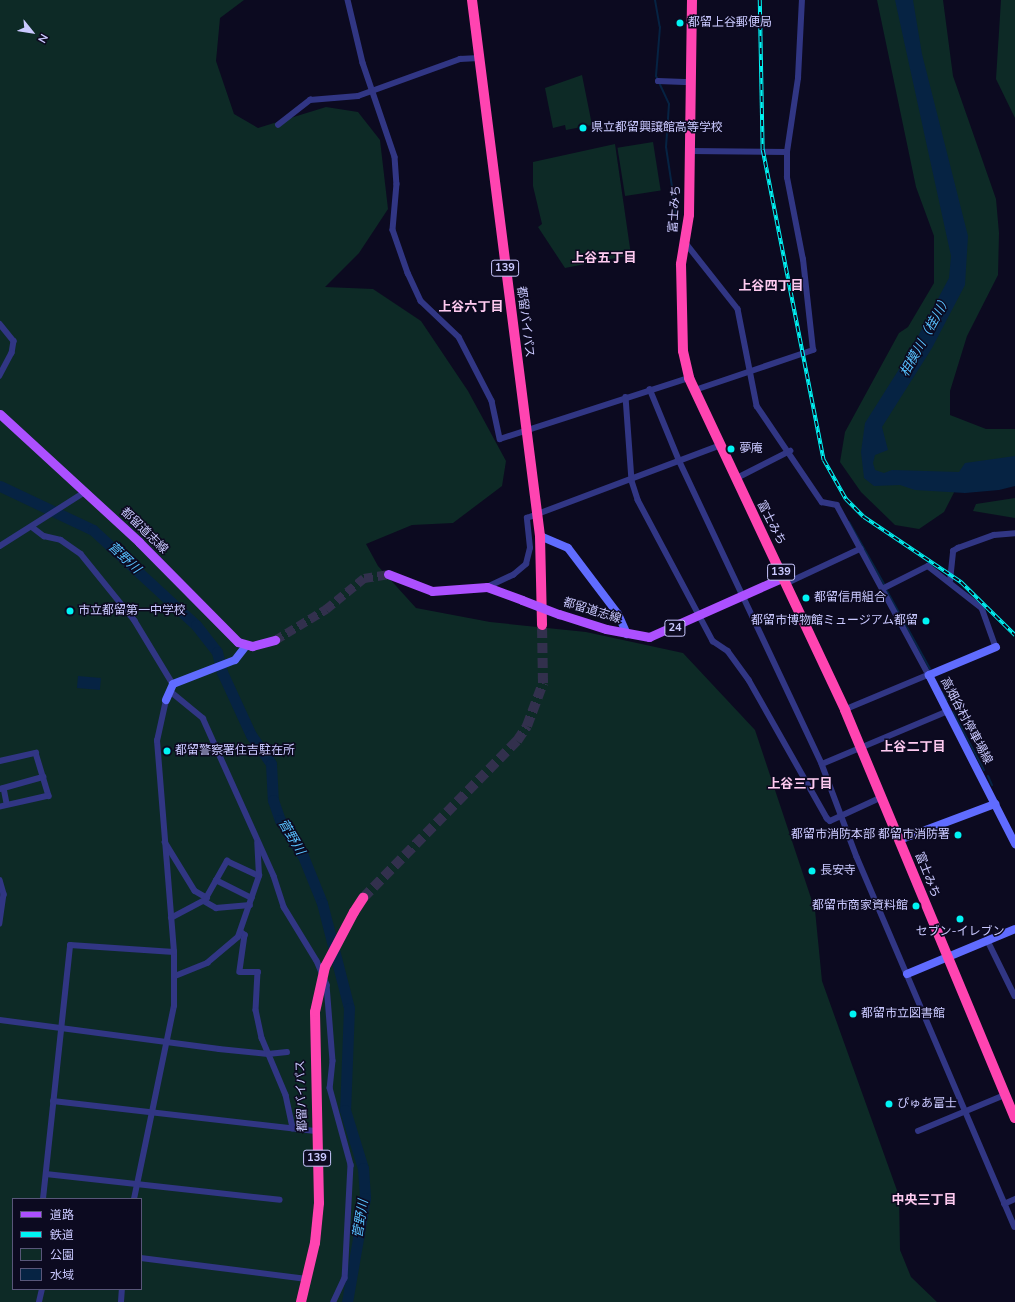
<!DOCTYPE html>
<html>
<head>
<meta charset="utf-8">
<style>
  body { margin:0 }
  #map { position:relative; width:1015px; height:1302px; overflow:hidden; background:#0c0a20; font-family:"Nunito Sans","Noto Sans JP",sans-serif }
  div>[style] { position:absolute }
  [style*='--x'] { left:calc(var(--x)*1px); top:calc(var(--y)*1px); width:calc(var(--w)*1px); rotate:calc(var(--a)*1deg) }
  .green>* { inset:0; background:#0d2a26; transform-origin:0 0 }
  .water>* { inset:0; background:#062343; transform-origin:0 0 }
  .stream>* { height:2px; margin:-1px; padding:0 1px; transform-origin:1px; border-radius:1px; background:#062343 }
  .river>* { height:11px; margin:-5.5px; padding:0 5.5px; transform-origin:5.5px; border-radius:5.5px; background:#062343 }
  .primary-tunnel>* { height:9px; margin-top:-4.5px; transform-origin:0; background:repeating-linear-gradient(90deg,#32304d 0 9px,transparent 0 13.5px) }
  .highway-tunnel>* { height:10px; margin-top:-5px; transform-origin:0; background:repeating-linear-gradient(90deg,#32304d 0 10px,transparent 0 15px) }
  .street>* { height:5.5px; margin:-2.75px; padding:0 2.75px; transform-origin:2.75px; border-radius:2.75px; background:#313684 }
  .secondary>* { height:8px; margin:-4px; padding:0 4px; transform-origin:4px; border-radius:4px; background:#606cff }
  .primary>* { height:9px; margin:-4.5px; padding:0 4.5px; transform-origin:4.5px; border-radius:4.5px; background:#ac50ff }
  .highway>* { height:10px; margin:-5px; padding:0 5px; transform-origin:5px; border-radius:5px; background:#ff44b1 }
  .rail>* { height:3.5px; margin-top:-1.75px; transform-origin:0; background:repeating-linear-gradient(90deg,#0c0a20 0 6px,#00f4f4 0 12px); box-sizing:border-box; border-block:1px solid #00f4f4 }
  .primary-bridge>* { height:9px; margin:-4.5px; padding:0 4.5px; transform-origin:4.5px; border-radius:4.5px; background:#ac50ff }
  .highway-bridge>* { height:10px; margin:-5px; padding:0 5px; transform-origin:5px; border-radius:5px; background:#ff44b1 }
  .dots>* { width:11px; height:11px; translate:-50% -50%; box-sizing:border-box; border:2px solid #0c0a20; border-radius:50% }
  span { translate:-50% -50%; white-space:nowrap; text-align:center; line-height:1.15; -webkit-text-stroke:3px #0c0a20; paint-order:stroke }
  .shield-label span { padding:1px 3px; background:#0c0a20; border:1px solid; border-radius:3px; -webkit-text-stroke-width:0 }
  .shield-label { font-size:11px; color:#cac9ff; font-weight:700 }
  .poi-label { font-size:12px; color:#cac9ff }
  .left { translate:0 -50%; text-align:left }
  .right { translate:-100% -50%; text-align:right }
  .street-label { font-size:12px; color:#cac9ff }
  .neighbourhood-label { font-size:13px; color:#ffcbf1; font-weight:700 }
  .water-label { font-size:13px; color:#57c2ff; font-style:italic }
  .legend { position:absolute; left:12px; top:1198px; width:130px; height:92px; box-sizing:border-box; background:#0c0a20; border:1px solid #585679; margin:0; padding:5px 7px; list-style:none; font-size:12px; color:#cac9ff }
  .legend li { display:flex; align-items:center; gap:8px; height:20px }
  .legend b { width:20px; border:1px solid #585679 }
  .north { position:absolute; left:12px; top:12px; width:40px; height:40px; -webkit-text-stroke:3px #0c0a20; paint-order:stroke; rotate:120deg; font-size:11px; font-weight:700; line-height:16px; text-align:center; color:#cac9ff }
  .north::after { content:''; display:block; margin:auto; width:14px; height:18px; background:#cac9ff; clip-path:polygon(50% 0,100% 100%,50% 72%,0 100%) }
</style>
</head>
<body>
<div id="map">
  <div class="green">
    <i style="clip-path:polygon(evenodd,0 0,244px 0,220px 18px,216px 61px,234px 114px,258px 128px,326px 107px,358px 112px,380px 140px,388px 209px,359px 253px,325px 287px,373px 289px,421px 321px,468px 391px,506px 461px,502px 486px,453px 523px,412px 525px,366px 544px,378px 566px,416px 608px,490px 622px,586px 632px,683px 653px,755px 730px,815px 910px,822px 981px,899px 1196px,900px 1250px,911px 1277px,937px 1302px,0 1302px,0 0,13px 1199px,141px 1199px,141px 1289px,13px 1289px,13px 1199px)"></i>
    <i style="clip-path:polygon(877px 0,943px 0,953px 76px,996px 199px,999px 233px,998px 275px,967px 336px,950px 391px,950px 415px,986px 429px,1015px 429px,1015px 459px,964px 473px,944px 512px,919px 529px,895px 525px,861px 492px,840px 462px,845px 432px,899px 333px,908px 327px,934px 283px,934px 236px,916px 187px)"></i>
    <i style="clip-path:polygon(1001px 0,1015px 0,1015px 118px,996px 79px)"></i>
    <i style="clip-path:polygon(582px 75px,592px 125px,566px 130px,565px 125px,553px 128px,545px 88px)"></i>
    <i style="left:653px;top:142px;width:49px;height:36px;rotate:81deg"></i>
    <i style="clip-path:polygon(615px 144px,631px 255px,565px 268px,538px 227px,542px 224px,533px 186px,533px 162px)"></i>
    <i style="clip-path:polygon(1015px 498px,1015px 518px,973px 511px,976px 504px)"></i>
  </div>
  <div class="water">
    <i style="clip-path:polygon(895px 0,913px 0,922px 54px,968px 236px,965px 285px,932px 348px,882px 427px,888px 450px,875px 455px,873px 463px,875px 470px,884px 473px,892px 470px,959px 472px,965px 463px,1015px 456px,1015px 486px,999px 490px,965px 493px,915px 490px,900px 485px,874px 486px,864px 478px,861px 452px,865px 423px,908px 355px,949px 278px,951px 256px)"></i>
    <i style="left:78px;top:676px;width:23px;height:12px;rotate:5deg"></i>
  </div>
  <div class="stream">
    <i style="--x:655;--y:0;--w:27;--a:80"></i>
    <i style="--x:660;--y:27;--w:49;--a:94.7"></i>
    <i style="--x:656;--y:76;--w:31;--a:65"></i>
    <i style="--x:669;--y:104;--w:43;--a:94"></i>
    <i style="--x:666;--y:147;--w:80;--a:81.4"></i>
    <i style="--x:849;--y:522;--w:71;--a:60.6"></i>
    <i style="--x:887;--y:591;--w:89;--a:61.1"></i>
    <i style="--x:942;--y:692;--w:10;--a:61"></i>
    <i style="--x:953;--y:712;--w:66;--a:61.9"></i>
    <i style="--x:988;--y:776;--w:10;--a:66"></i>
  </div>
  <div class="river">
    <i style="--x:0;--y:486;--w:103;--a:25.3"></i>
    <i style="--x:93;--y:530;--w:140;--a:42.7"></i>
    <i style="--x:196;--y:625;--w:34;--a:52"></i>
    <i style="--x:217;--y:652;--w:21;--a:76"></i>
    <i style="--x:222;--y:672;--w:69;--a:65.3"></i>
    <i style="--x:251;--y:735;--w:35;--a:55"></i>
    <i style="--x:271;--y:764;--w:36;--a:87"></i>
    <i style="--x:273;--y:800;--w:21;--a:71"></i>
    <i style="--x:280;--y:820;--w:43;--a:57.4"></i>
    <i style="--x:303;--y:856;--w:51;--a:68"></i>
    <i style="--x:322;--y:903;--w:108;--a:75.6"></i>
    <i style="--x:349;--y:1008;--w:102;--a:92.2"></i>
    <i style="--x:345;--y:1110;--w:61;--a:72.8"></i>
    <i style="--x:363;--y:1168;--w:30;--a:86"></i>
    <i style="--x:365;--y:1198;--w:106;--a:99.8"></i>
  </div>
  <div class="primary-tunnel">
    <i style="--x:275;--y:640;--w:60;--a:-31.3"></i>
    <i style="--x:326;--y:609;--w:49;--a:-39.2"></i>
    <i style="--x:364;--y:578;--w:24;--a:-9"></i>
  </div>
  <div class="highway-tunnel">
    <i style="--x:363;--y:898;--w:220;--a:-45.6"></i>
    <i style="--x:517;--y:741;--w:18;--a:-56"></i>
    <i style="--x:527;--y:726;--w:46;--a:-69.6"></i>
    <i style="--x:543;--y:683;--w:58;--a:-91"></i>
  </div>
  <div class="street">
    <i style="--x:348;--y:0;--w:65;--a:76.6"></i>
    <i style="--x:363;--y:63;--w:99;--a:71.2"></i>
    <i style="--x:395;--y:157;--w:27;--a:86"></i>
    <i style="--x:397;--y:184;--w:46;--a:95"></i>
    <i style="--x:393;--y:230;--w:46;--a:70.8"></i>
    <i style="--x:408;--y:273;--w:31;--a:65"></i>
    <i style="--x:421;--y:301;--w:52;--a:43.5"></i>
    <i style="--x:459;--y:337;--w:72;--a:62.7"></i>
    <i style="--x:492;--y:401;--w:39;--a:78"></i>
    <i style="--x:500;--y:439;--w:199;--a:-17.9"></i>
    <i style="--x:658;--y:81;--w:33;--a:2"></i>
    <i style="--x:278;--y:125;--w:41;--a:-38"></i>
    <i style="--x:310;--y:100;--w:48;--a:-4.8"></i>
    <i style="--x:358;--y:96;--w:109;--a:-19.9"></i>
    <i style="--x:460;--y:59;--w:19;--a:-3"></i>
    <i style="--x:690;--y:151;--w:97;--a:0.6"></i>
    <i style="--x:685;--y:242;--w:85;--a:51.7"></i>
    <i style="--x:738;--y:309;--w:99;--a:78.9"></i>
    <i style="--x:757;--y:406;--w:116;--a:55.9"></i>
    <i style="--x:822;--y:502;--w:15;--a:11"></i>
    <i style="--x:837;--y:505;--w:193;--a:61.6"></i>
    <i style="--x:929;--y:675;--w:91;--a:157.4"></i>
    <i style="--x:0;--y:324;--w:22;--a:51"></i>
    <i style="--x:14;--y:341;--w:12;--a:99"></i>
    <i style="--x:12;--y:353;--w:26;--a:118"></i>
    <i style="--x:650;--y:389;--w:79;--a:67.7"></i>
    <i style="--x:680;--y:462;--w:334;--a:64.8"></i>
    <i style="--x:822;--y:764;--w:99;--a:69.4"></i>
    <i style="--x:857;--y:857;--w:402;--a:66.9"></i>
    <i style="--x:695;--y:390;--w:125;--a:-18.7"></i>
    <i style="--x:813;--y:350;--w:91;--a:-96.3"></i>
    <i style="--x:803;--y:260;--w:84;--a:-101"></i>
    <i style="--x:787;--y:178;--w:26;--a:-90"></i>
    <i style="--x:787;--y:152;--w:75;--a:-81.5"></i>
    <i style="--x:798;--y:78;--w:78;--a:-87.1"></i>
    <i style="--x:626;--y:397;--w:84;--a:85.9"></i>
    <i style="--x:632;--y:481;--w:20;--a:72"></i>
    <i style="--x:638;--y:500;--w:160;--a:62"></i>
    <i style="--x:713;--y:641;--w:18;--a:34"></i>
    <i style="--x:728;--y:651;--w:36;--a:54"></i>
    <i style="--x:749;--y:680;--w:159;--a:60.5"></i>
    <i style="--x:827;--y:818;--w:4;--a:45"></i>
    <i style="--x:830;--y:821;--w:55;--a:-24.7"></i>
    <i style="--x:735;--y:479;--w:62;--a:-27"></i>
    <i style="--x:32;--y:527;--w:15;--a:37"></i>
    <i style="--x:44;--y:536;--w:17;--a:13"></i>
    <i style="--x:61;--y:540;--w:24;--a:35"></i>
    <i style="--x:81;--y:554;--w:86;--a:51.1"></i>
    <i style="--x:135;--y:621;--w:74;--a:58.9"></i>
    <i style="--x:0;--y:546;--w:101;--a:-32.4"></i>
    <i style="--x:950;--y:581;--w:30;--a:-84"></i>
    <i style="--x:953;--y:551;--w:6;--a:-31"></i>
    <i style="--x:958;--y:548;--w:38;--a:-20"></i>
    <i style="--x:994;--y:535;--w:21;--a:-5"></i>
    <i style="--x:787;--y:583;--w:81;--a:-25"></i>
    <i style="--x:487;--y:587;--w:29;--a:-25"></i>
    <i style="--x:513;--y:575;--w:17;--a:-40"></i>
    <i style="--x:526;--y:564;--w:16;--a:-76"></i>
    <i style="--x:530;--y:548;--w:30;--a:-96"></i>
    <i style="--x:527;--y:518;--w:205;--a:-20.6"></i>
    <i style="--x:882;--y:589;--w:51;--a:-26.6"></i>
    <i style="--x:928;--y:566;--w:68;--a:37.9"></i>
    <i style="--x:982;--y:608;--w:41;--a:70.3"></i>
    <i style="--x:170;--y:691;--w:43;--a:39.3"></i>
    <i style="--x:203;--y:718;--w:173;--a:65.8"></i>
    <i style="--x:274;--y:876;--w:33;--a:72"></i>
    <i style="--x:284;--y:907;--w:63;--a:58.6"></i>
    <i style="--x:317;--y:961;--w:26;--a:67"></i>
    <i style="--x:327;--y:985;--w:76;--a:85.5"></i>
    <i style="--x:333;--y:1061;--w:27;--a:96"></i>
    <i style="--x:330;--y:1088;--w:80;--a:74.7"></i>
    <i style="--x:351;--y:1165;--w:113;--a:93"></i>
    <i style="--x:345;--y:1278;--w:26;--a:115"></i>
    <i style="--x:0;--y:761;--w:37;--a:-13"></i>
    <i style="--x:36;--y:753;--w:45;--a:73.2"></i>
    <i style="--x:49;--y:796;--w:50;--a:167.3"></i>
    <i style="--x:822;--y:764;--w:137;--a:-22.8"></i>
    <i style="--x:4;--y:788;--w:16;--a:79"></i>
    <i style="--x:0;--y:789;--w:45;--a:-15.6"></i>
    <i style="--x:165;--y:842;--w:57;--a:58.5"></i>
    <i style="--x:195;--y:891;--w:14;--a:30"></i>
    <i style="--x:0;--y:880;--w:15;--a:74"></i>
    <i style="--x:4;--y:894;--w:30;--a:98"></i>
    <i style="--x:216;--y:880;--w:40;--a:26.6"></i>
    <i style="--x:204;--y:901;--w:14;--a:30"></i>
    <i style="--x:216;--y:908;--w:34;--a:-5"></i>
    <i style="--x:171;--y:918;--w:38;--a:-28"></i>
    <i style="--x:205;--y:900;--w:45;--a:-60.6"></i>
    <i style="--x:227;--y:861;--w:35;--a:25"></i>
    <i style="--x:241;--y:932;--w:5;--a:37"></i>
    <i style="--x:245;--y:935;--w:37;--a:98"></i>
    <i style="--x:240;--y:972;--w:18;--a:0"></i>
    <i style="--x:258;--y:972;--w:38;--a:93"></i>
    <i style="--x:256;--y:1010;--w:29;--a:78"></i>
    <i style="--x:262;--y:1038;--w:62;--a:67.2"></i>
    <i style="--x:286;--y:1095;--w:34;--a:78"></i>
    <i style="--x:988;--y:941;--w:61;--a:63.9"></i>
    <i style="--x:175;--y:976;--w:35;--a:-22"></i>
    <i style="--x:207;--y:963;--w:40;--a:-40"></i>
    <i style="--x:238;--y:937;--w:65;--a:-71"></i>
    <i style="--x:259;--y:876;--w:33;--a:-93"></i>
    <i style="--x:0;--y:1020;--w:221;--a:7.5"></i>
    <i style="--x:219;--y:1049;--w:49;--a:5.8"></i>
    <i style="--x:268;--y:1054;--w:19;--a:-6"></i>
    <i style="--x:53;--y:1101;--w:266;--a:6.5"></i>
    <i style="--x:918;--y:1131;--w:94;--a:-22.5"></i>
    <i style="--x:46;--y:1174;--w:235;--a:6.3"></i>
    <i style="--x:43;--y:1199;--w:255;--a:-83.9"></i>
    <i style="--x:70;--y:945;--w:104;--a:3.9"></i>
    <i style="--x:134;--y:1199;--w:197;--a:-78.3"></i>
    <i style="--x:174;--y:1006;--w:54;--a:-90"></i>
    <i style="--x:174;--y:952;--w:212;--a:-94.6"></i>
    <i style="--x:157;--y:741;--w:42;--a:-77.6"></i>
    <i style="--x:1004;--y:1204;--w:12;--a:-24"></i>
    <i style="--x:141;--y:1258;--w:167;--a:7.2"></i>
    <i style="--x:39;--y:1302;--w:13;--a:-77"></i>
    <i style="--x:121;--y:1302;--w:13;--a:-86"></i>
  </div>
  <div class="secondary">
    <i style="--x:540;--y:536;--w:30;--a:23"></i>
    <i style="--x:568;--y:548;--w:83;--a:52.9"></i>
    <i style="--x:618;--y:614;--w:22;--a:66"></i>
    <i style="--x:996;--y:647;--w:73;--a:157.3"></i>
    <i style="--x:929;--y:675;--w:190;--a:63"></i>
    <i style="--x:166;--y:700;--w:17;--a:-66"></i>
    <i style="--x:173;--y:684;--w:66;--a:-21.2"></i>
    <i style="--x:235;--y:660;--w:18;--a:-52"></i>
    <i style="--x:899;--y:840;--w:103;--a:-20.6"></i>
    <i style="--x:907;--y:974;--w:117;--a:-22.6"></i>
  </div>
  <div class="primary">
    <i style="--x:0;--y:414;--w:189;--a:42.6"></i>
    <i style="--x:139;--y:542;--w:141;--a:45.3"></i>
    <i style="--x:238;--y:642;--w:15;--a:16"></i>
    <i style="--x:252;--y:646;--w:24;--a:-15"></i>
    <i style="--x:388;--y:574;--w:47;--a:21.1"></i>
    <i style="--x:432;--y:591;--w:55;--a:-4.2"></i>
    <i style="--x:487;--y:587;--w:37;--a:20"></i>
    <i style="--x:559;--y:614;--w:49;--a:17.7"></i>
    <i style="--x:606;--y:629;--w:44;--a:10.5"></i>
    <i style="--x:649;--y:637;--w:148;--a:-24"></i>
  </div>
  <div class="highway">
    <i style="--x:472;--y:0;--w:540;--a:82.77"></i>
    <i style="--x:540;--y:536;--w:89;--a:88.7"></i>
    <i style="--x:692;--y:0;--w:215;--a:90.8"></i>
    <i style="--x:689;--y:215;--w:50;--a:99.3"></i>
    <i style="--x:681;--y:264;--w:87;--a:88.7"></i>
    <i style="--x:683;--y:351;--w:28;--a:77"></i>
    <i style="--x:689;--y:378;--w:367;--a:64.8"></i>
    <i style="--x:845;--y:710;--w:442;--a:67.4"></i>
    <i style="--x:354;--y:912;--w:17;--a:-57"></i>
    <i style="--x:301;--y:1302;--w:61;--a:-76.7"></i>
    <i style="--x:315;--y:1243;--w:40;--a:-84.3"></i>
    <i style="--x:319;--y:1203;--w:191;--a:-91.2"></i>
  </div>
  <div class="rail">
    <i style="--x:760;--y:0;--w:150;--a:88.9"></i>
    <i style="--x:763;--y:150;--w:316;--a:78.9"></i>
    <i style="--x:824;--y:460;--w:45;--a:60.6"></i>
    <i style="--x:846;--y:499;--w:25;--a:45"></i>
    <i style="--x:864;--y:517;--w:117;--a:33.8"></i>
    <i style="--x:961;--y:582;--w:76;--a:44.5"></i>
  </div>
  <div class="primary-bridge">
    <i style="--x:522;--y:600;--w:40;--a:21"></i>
  </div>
  <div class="highway-bridge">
    <i style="--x:315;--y:1012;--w:46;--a:-77.5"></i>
    <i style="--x:325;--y:967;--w:62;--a:-62.2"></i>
  </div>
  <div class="dots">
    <i style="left:680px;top:23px;background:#00f4f4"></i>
    <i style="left:583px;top:128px;background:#00f4f4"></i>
    <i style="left:731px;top:449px;background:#00f4f4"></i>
    <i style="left:806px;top:598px;background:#00f4f4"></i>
    <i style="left:70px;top:611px;background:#00f4f4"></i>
    <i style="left:926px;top:621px;background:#00f4f4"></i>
    <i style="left:167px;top:751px;background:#00f4f4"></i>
    <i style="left:958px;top:835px;background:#00f4f4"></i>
    <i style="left:812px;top:871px;background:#00f4f4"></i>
    <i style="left:916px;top:906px;background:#00f4f4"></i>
    <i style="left:960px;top:919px;background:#00f4f4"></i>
    <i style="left:853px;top:1014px;background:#00f4f4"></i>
    <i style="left:889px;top:1104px;background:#00f4f4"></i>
  </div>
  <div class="shield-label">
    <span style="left:505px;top:268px">139</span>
    <span style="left:781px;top:572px">139</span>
    <span style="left:675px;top:628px">24</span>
    <span style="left:317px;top:1158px">139</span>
  </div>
  <div class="poi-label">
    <span class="left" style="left:688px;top:23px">都留上谷郵便局</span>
    <span class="left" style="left:591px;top:128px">県立都留興譲館高等学校</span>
    <span class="left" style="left:739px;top:449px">夢庵</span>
    <span class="left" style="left:814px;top:598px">都留信用組合</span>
    <span class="left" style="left:78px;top:611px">市立都留第一中学校</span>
    <span class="right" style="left:918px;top:621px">都留市博物館ミュージアム都留</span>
    <span class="left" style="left:175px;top:751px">都留警察署住吉駐在所</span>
    <span class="right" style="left:950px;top:835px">都留市消防本部 都留市消防署</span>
    <span class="left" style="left:820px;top:871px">長安寺</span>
    <span class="right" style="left:908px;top:906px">都留市商家資料館</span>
    <span style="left:960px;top:932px">セブン-イレブン</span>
    <span class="left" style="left:861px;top:1014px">都留市立図書館</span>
    <span class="left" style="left:897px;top:1104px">ぴゅあ富士</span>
  </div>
  <div class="street-label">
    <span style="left:675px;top:209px;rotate:-86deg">富士みち</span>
    <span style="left:525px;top:322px;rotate:83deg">都留バイパス</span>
    <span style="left:771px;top:523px;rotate:63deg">富士みち</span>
    <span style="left:144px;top:531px;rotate:44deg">都留道志線</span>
    <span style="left:592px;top:611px;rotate:17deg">都留道志線</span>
    <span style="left:966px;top:721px;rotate:62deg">高畑谷村停車場線</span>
    <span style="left:927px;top:875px;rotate:68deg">富士みち</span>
    <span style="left:302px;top:1096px;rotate:-92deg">都留バイパス</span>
  </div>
  <div class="neighbourhood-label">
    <span style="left:604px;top:258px">上谷五丁目</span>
    <span style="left:771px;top:286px">上谷四丁目</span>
    <span style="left:471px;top:307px">上谷六丁目</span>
    <span style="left:913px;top:747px">上谷二丁目</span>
    <span style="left:800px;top:784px">上谷三丁目</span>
    <span style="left:924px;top:1200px">中央三丁目</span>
  </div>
  <div class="water-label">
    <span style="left:926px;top:336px;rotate:-61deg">相模川（桂川）</span>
    <span style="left:124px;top:558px;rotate:43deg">菅野川</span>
    <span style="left:291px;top:837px;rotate:59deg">菅野川</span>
    <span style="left:361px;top:1219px;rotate:-81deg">菅野川</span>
  </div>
  <ul class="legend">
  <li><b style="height:5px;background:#ac50ff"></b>道路</li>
  <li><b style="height:5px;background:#00f4f4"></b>鉄道</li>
  <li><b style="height:11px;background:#0d2a26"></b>公園</li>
  <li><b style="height:11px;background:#062343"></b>水域</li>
  </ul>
  <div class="north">N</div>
</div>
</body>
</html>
